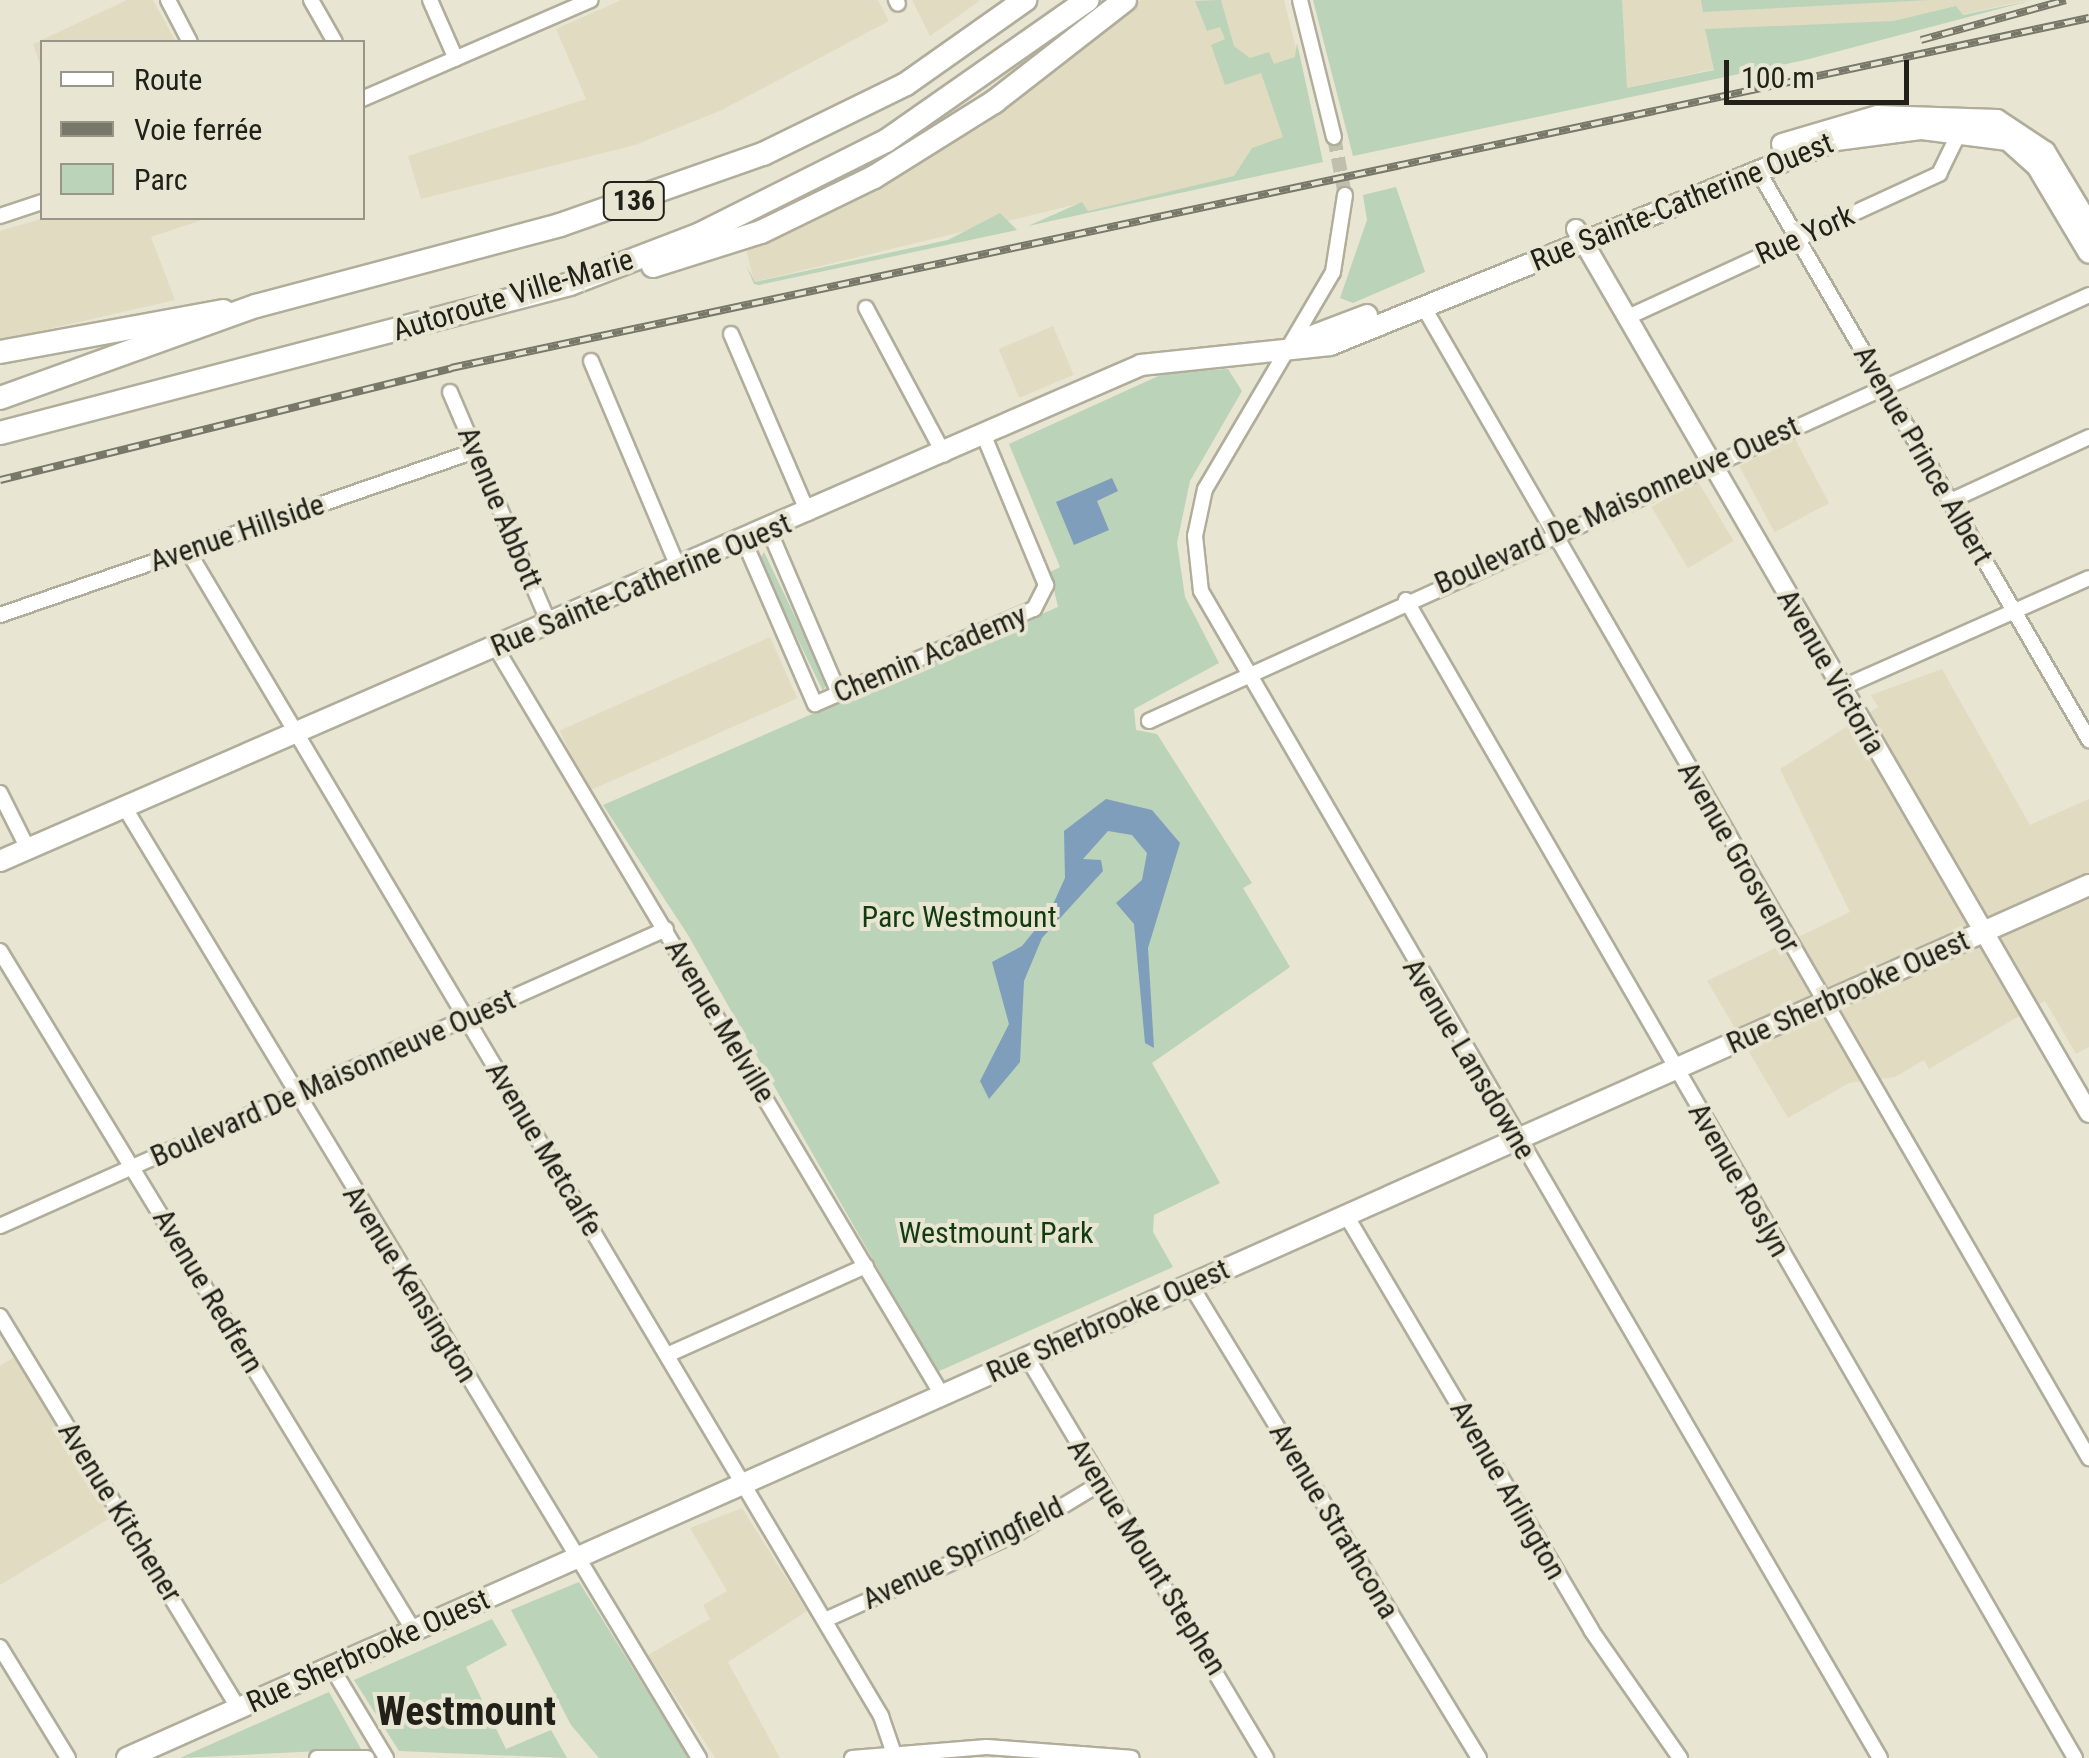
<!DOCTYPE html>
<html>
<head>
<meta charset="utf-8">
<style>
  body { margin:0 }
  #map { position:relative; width:2089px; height:1758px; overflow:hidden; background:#e8e5d2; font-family:"Roboto Condensed",sans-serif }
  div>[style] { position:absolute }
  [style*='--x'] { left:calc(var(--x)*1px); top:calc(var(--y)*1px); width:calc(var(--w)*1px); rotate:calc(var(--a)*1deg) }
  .built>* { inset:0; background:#e1dcc1; transform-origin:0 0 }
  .green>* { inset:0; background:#bbd3b8 }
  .water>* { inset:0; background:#7e9ebc }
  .minor-tunnel>* { height:14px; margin-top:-7px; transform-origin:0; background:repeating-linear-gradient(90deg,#c0bead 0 14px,transparent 0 21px) }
  .roads { filter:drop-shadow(2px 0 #b1ad9b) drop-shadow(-2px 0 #b1ad9b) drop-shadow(0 2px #b1ad9b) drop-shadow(0 -2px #b1ad9b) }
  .minor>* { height:14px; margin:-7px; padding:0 7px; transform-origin:7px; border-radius:7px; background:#fff }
  .tertiary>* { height:18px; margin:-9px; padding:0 9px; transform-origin:9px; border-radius:9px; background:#fff }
  .secondary>* { height:20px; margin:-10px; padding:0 10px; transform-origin:10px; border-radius:10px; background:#fff }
  .primary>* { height:20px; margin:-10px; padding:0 10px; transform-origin:10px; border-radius:10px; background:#fff }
  .trunk>* { height:22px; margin:-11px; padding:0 11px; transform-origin:11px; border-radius:11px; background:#fff }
  .rail>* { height:8px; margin-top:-4px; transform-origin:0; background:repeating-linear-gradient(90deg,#e8e5d2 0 11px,#78776a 0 22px); box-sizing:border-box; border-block:2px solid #78776a }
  span { translate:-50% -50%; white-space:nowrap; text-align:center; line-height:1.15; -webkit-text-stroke:8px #e8e5d2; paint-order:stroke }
  .shield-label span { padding:2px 8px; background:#e8e5d2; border:2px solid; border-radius:8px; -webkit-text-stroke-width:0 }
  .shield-label { font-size:28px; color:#212019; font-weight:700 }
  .street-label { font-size:30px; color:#212019 }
  .park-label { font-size:30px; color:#123c0f }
  .district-label { font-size:40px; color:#212019; font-weight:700 }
  .legend { position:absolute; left:40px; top:40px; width:325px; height:180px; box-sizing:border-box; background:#e8e5d2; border:2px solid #989688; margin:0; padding:12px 18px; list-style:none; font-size:30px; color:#212019 }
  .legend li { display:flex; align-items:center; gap:20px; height:50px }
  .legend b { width:50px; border:2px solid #989688 }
  .scale { position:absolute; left:1724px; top:60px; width:185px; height:45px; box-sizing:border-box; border:5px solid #212019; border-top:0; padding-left:12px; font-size:30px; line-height:35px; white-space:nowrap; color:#212019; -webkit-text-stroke:8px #e8e5d2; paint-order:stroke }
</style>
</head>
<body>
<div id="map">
  <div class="built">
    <i style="clip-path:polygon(127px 0,153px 0,176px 42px,42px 42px,42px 71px,33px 44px)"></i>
    <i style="clip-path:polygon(621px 0,878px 0,889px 21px,722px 110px,635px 145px,421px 199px,408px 156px,586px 99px,556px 29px)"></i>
    <i style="clip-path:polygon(912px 0,981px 0,930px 36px)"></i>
    <i style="clip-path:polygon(1141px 0,1284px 0,1319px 141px,1249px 173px,1088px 211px,1082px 203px,754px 282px,746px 248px,982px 127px)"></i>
    <i style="clip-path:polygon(1403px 0,2028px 0,1627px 88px)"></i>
    <i style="clip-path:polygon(44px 218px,208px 218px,151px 237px,175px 300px,0 340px,0 231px)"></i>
    <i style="left:1053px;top:326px;width:53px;height:59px;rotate:67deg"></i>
    <i style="left:1794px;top:437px;width:75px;height:62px;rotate:62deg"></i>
    <i style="left:1697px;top:480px;width:71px;height:53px;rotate:59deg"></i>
    <i style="left:770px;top:637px;width:67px;height:230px;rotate:66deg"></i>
    <i style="clip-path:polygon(1942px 669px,2030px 825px,2089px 799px,2089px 1047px,2076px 1054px,2045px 1001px,1929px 1069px,1924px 1060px,1895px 1077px,1849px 1083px,1788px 1118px,1707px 981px,1850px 912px,1780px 769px,1878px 707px,1871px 695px)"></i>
    <i style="clip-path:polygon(22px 1352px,112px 1517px,0 1585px,0 1366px)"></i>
    <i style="clip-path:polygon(742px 1508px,807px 1611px,728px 1662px,780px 1758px,715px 1758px,648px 1655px,710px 1619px,703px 1605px,727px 1591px,690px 1528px)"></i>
  </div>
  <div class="green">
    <i style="clip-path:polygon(1221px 0,1234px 46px,1250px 58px,1269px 52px,1274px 64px,1295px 57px,1297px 43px,1323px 162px,1028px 226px,1082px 202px,1088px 211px,1234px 176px,1252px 148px,1283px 137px,1261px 73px,1225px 85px,1211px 45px,1225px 39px,1220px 27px,1207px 31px,1195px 1px)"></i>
    <i style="clip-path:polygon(1313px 0,1622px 0,1627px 88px,1714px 70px,1705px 29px,1894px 21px,1956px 6px,1963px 15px,2033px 0,1805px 60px,1353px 156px)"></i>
    <i style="clip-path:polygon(1701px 0,1930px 0,1703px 12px)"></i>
    <i style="clip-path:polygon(1396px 187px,1425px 272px,1353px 303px,1340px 298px,1367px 220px,1363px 195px)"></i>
    <i style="clip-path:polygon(1000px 213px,1017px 230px,759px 285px,754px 284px,746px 265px,755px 282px,948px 240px)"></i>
    <i style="clip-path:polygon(1228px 369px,1242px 391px,1190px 481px,1177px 543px,1185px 597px,1219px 663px,1134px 709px,1136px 730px,1157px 734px,1252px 883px,1243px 888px,1290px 967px,1152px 1063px,1220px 1183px,1154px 1215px,1153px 1232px,1173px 1267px,937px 1372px,688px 935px,603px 805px,1058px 607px,1050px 572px,1060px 567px,1009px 444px,1165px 373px)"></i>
    <i style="clip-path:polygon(764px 552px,827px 683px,823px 691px,759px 560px)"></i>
    <i style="clip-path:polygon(579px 1582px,687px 1755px,688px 1758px,599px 1758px,571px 1725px,511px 1610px)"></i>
    <i style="clip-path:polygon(492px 1619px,507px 1645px,466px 1667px,506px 1749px,551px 1730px,567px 1758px,399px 1751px,354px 1680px)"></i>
    <i style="clip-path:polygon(329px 1692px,361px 1749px,180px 1758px,277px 1715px)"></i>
  </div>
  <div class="water">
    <i style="clip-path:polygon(1112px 478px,1118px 491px,1097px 501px,1109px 530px,1074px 545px,1056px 502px)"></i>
    <i style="clip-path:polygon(1106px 799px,1152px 810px,1180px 843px,1148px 948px,1154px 1048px,1145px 1043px,1134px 924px,1116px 903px,1142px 880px,1147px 853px,1132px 835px,1108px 831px,1083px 859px,1101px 860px,1103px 871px,1042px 938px,1024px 981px,1020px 1062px,989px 1099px,980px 1081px,1009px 1024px,992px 962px,1022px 946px,1049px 913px,1065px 878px,1064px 831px)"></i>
  </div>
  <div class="minor-tunnel">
    <i style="--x:1334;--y:137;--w:59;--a:79.3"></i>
  </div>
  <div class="roads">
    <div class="minor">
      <i style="--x:168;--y:0;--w:47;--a:62.4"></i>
      <i style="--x:311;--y:0;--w:48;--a:60.3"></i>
      <i style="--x:430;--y:0;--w:64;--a:66.2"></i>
      <i style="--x:896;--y:0;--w:4;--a:63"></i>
      <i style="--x:1300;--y:0;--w:141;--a:76.1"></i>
      <i style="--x:362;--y:99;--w:249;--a:-23.4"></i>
      <i style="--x:1757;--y:169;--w:661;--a:59.82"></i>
      <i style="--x:1345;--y:195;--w:78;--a:98.9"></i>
      <i style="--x:1333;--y:272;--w:252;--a:120.5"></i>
      <i style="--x:1205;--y:489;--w:48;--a:102"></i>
      <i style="--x:1195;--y:536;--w:55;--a:83.8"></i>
      <i style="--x:1201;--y:591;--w:1350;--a:59.81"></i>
      <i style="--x:0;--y:216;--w:44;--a:-18.4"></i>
      <i style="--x:1423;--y:306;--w:1331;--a:59.97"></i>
      <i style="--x:866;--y:308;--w:166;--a:61.9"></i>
      <i style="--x:1626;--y:318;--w:345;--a:-24.7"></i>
      <i style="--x:1939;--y:174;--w:48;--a:-64"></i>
      <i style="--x:731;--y:334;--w:195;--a:66.7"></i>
      <i style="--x:591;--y:361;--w:226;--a:67.1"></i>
      <i style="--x:450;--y:392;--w:254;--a:66.8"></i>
      <i style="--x:1950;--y:501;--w:153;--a:-24.7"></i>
      <i style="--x:769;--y:530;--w:177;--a:66.8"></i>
      <i style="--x:744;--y:541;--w:178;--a:66.5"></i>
      <i style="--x:815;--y:704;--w:239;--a:-23.5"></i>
      <i style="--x:1034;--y:609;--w:27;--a:-63"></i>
      <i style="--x:1046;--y:585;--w:161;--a:-112.6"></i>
      <i style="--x:188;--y:551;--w:1356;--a:59.25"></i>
      <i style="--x:881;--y:1716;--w:37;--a:71"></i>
      <i style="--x:1406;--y:600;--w:1337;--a:59.98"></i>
      <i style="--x:0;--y:615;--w:503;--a:-19.05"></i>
      <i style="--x:496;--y:648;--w:870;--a:59.16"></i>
      <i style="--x:1841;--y:688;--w:271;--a:-23.9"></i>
      <i style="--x:1149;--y:721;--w:1032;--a:-24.38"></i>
      <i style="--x:0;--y:793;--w:63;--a:63.4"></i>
      <i style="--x:125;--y:808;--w:1110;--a:58.86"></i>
      <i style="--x:0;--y:951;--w:796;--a:58.67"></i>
      <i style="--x:1346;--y:1215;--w:482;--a:59.4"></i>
      <i style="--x:1591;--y:1630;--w:156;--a:55.2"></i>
      <i style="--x:0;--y:1226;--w:729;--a:-24.03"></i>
      <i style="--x:1190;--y:1284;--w:555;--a:58.63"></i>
      <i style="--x:0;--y:1316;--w:460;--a:58.7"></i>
      <i style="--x:667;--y:1355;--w:218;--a:-24.1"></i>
      <i style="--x:1027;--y:1357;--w:467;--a:59.2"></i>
      <i style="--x:825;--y:1620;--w:212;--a:-24.3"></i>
      <i style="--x:1018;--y:1533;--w:97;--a:-31.1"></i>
      <i style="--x:0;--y:1647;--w:130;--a:58.5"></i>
      <i style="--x:332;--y:1668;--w:105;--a:59"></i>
      <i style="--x:317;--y:1758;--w:50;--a:0"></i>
      <i style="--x:852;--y:1758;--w:135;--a:-4.7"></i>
      <i style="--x:987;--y:1747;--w:145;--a:4.3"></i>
    </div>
    <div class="tertiary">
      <i style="--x:1576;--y:229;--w:1022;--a:59.87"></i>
    </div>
    <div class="secondary">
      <i style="--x:1782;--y:144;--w:100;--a:-16.3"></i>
      <i style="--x:1878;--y:116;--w:119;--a:1.9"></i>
      <i style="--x:1997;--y:120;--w:58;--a:33.7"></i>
      <i style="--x:2045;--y:152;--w:85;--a:58.9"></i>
      <i style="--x:1296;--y:342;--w:76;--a:-20.8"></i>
      <i style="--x:0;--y:861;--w:1244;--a:-23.49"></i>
      <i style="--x:1141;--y:365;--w:190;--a:-6"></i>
      <i style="--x:1330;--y:345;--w:546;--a:-22.05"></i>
      <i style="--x:1836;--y:140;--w:87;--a:-7.3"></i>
      <i style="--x:1922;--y:129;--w:87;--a:7.3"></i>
      <i style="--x:2008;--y:140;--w:39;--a:42"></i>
      <i style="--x:2037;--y:166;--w:101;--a:59.1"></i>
    </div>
    <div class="primary">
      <i style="--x:127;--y:1758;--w:2147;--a:-23.99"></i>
    </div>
    <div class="trunk">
      <i style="--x:653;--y:266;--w:113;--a:-17.5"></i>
      <i style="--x:761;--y:232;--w:126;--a:-26"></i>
      <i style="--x:874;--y:177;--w:142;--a:-32"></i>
      <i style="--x:994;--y:102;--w:166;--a:-37.9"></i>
      <i style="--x:0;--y:352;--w:227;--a:-10.4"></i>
      <i style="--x:0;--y:398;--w:272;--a:-19.8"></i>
      <i style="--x:256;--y:306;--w:315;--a:-14.9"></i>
      <i style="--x:560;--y:225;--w:215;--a:-19.3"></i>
      <i style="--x:763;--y:154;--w:159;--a:-26.1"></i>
      <i style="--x:906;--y:84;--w:146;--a:-35.2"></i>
      <i style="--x:0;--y:433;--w:589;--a:-14.65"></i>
      <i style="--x:570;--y:284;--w:139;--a:-21"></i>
      <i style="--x:700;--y:234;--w:208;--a:-26.6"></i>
      <i style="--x:886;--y:141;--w:246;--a:-35"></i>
    </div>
  </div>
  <div class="rail">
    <i style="--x:1921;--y:40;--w:150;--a:-15.4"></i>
    <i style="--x:0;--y:480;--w:465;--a:-13.9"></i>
    <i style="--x:451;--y:368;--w:1675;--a:-12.06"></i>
  </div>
  <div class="shield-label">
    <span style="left:634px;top:201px">136</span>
  </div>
  <div class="street-label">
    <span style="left:1682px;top:202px;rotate:-22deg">Rue Sainte-Catherine Ouest</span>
    <span style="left:1805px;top:235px;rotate:-24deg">Rue York</span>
    <span style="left:513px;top:295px;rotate:-17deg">Autoroute Ville-Marie</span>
    <span style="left:1923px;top:455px;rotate:60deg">Avenue Prince Albert</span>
    <span style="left:1617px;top:505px;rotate:-24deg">Boulevard De Maisonneuve Ouest</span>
    <span style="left:500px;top:508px;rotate:67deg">Avenue Abbott</span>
    <span style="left:237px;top:533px;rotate:-19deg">Avenue Hillside</span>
    <span style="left:641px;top:585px;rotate:-23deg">Rue Sainte-Catherine Ouest</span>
    <span style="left:930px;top:654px;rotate:-23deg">Chemin Academy</span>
    <span style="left:1831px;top:672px;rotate:60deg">Avenue Victoria</span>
    <span style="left:1739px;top:857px;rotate:60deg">Avenue Grosvenor</span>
    <span style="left:1848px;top:992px;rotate:-24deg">Rue Sherbrooke Ouest</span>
    <span style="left:720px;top:1021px;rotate:59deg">Avenue Melville</span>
    <span style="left:1469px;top:1059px;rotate:59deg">Avenue Lansdowne</span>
    <span style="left:333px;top:1078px;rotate:-24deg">Boulevard De Maisonneuve Ouest</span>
    <span style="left:544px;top:1149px;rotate:59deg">Avenue Metcalfe</span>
    <span style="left:1739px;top:1180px;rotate:60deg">Avenue Roslyn</span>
    <span style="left:410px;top:1284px;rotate:58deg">Avenue Kensington</span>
    <span style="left:208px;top:1291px;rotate:59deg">Avenue Redfern</span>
    <span style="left:1108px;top:1321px;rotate:-24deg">Rue Sherbrooke Ouest</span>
    <span style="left:1508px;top:1490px;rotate:60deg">Avenue Arlington</span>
    <span style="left:120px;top:1512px;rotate:58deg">Avenue Kitchener</span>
    <span style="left:1334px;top:1521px;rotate:59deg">Avenue Strathcona</span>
    <span style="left:963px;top:1553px;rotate:-26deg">Avenue Springfield</span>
    <span style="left:1147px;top:1557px;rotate:58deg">Avenue Mount Stephen</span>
    <span style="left:368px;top:1651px;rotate:-24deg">Rue Sherbrooke Ouest</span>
  </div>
  <div class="park-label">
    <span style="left:959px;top:917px">Parc Westmount</span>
    <span style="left:996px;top:1233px">Westmount Park</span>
  </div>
  <div class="district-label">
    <span style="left:466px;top:1712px">Westmount</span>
  </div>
  <ul class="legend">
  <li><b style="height:12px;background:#fff"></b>Route</li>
  <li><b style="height:12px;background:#78776a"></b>Voie ferrée</li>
  <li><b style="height:28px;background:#bbd3b8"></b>Parc</li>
  </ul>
  <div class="scale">100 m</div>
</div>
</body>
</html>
